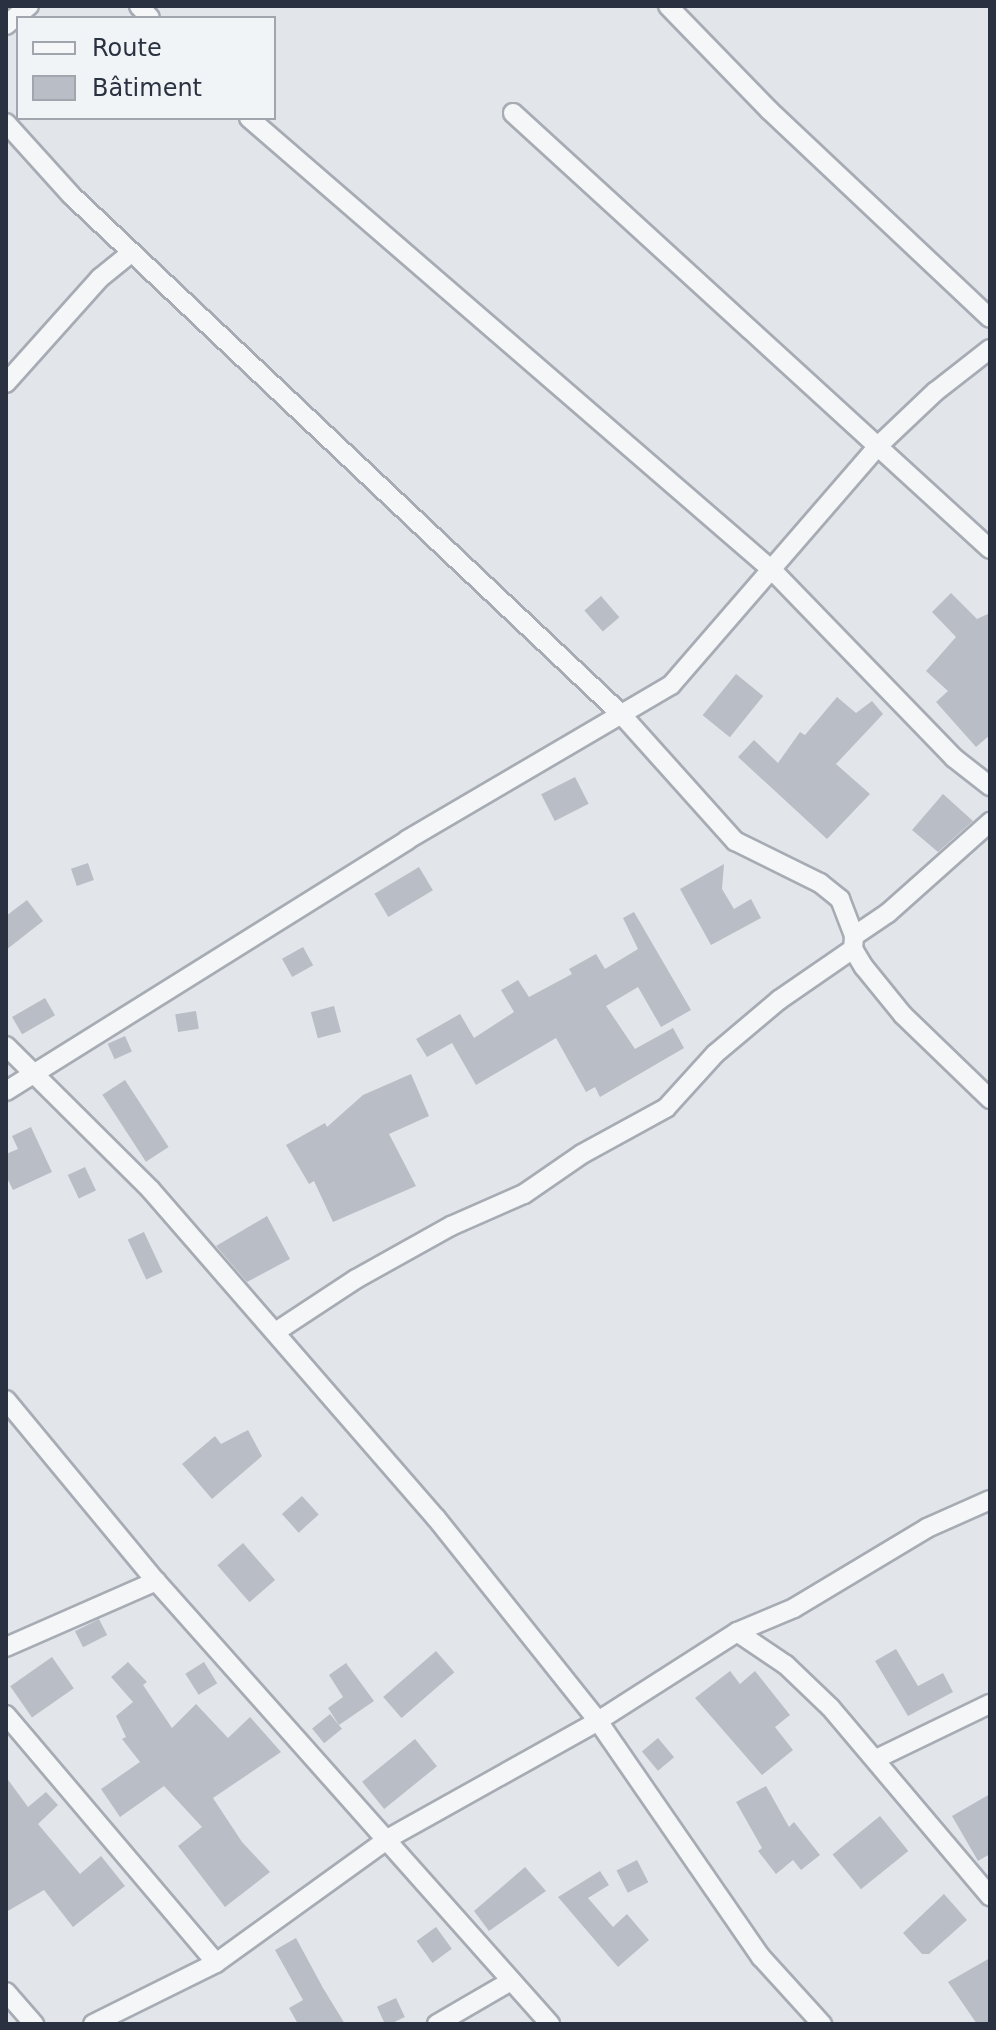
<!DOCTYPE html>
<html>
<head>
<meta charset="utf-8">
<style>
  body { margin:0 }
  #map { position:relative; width:996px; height:2030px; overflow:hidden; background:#e2e5ea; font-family:"DejaVu Sans",sans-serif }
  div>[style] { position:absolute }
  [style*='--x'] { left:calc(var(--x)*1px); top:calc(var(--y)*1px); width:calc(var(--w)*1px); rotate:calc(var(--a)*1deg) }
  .building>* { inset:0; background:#b9bec6; transform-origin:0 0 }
  .roads { filter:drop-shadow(2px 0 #a7acb4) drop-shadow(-2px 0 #a7acb4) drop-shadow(0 2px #a7acb4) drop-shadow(0 -2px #a7acb4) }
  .street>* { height:18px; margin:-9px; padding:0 9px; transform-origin:9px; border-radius:9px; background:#f4f6f8 }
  span { translate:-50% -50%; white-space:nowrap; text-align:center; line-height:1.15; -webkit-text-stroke:8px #f1f4f7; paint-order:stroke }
  .frame { position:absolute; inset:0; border:8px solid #2a3241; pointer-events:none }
  .legend { position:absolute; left:16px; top:16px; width:260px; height:104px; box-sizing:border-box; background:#f1f4f7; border:2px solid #a1a6ae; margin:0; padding:10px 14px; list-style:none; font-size:24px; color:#2a3241 }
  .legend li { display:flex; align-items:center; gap:16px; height:40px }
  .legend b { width:40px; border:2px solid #a1a6ae }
</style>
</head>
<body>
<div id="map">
  <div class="building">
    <i style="clip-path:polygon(951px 593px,977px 619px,990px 613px,990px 735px,976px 747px,936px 702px,948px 691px,926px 671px,956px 637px,932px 612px)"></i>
    <i style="left:601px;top:596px;width:28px;height:22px;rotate:49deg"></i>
    <i style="left:736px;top:674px;width:35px;height:53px;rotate:39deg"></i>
    <i style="clip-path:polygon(837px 697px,856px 713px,872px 701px,883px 714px,836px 764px,870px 794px,827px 839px,738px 757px,754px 740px,778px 763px,800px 732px,805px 735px)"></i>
    <i style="left:575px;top:777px;width:30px;height:38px;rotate:63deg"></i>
    <i style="clip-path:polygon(943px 794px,973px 821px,938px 852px,912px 830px)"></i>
    <i style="left:88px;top:863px;width:18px;height:18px;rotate:71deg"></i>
    <i style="clip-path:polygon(724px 864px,722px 889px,734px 909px,751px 899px,761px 918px,711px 945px,680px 889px)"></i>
    <i style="left:419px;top:867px;width:27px;height:52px;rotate:59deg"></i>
    <i style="clip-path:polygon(27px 900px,43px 921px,6px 950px,6px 916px)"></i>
    <i style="clip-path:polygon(634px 912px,691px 1010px,661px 1027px,638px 987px,606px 1006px,635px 1049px,673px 1028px,684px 1048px,600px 1097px,595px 1087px,586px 1092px,556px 1038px,476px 1085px,452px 1043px,427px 1057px,416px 1039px,460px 1014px,474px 1038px,514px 1012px,501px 990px,518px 980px,529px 997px,572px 974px,569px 969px,596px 954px,605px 969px,638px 949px,623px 918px)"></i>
    <i style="left:303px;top:947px;width:21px;height:24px;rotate:61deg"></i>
    <i style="left:45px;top:998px;width:20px;height:38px;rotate:60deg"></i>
    <i style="left:334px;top:1006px;width:27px;height:24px;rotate:75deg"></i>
    <i style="left:196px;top:1011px;width:18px;height:21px;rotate:81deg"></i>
    <i style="left:125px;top:1036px;width:17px;height:19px;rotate:66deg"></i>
    <i style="clip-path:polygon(411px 1074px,429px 1116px,389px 1134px,416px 1186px,333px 1222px,314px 1181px,309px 1184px,286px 1145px,325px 1123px,327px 1127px,363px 1095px)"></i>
    <i style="left:125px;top:1080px;width:80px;height:27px;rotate:57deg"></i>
    <i style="clip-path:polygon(31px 1127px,52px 1172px,13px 1190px,6px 1176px,6px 1154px,18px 1149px,12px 1136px)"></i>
    <i style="left:85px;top:1167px;width:26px;height:19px;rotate:65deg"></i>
    <i style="clip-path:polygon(267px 1216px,290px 1259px,247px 1282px,216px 1246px)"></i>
    <i style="left:144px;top:1232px;width:44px;height:18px;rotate:65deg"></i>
    <i style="clip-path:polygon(248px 1430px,262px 1456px,212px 1499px,182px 1464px,215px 1436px,221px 1444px)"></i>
    <i style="left:302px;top:1496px;width:25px;height:27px;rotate:48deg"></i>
    <i style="left:243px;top:1543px;width:49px;height:34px;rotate:49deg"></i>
    <i style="left:99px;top:1619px;width:18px;height:27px;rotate:63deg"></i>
    <i style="clip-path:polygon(896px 1649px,918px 1686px,943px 1673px,953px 1692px,908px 1716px,875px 1661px)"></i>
    <i style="left:436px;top:1651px;width:28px;height:70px;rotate:49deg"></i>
    <i style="left:52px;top:1657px;width:38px;height:51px;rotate:55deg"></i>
    <i style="clip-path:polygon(128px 1662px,147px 1682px,143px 1685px,172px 1728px,196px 1704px,228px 1738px,250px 1717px,281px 1752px,213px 1798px,242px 1842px,270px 1872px,225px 1907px,178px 1846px,202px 1827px,164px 1786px,120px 1817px,101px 1789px,140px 1762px,122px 1739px,126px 1737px,116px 1716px,133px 1702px,111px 1677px)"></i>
    <i style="left:204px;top:1662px;width:25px;height:22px;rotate:58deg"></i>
    <i style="clip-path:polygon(346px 1663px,374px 1701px,339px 1725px,328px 1708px,343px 1697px,329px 1675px)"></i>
    <i style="clip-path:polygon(730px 1671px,740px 1684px,755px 1671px,790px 1715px,775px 1727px,793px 1750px,762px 1775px,695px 1698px)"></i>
    <i style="left:330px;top:1714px;width:19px;height:23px;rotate:51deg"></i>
    <i style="left:658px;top:1738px;width:25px;height:21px;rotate:50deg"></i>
    <i style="left:415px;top:1739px;width:35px;height:68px;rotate:51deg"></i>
    <i style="clip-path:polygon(6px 1777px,28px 1807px,46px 1792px,58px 1805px,38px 1824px,80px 1874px,101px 1856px,125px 1886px,73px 1927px,44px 1890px,6px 1912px)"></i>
    <i style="clip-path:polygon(766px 1786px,789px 1827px,794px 1822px,820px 1855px,801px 1870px,793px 1860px,776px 1874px,758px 1851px,762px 1848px,736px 1802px)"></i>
    <i style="clip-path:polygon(990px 1794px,990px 1854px,978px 1861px,952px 1816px)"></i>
    <i style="left:880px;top:1816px;width:45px;height:61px;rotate:51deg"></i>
    <i style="left:637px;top:1860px;width:25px;height:23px;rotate:63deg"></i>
    <i style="clip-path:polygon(525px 1867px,546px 1891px,489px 1931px,474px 1911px)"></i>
    <i style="clip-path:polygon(600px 1871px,609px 1885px,588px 1898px,613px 1927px,627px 1914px,649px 1940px,618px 1967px,558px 1897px)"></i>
    <i style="clip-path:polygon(944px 1894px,967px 1920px,929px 1954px,922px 1954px,903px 1933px)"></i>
    <i style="left:436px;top:1927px;width:27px;height:24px;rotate:54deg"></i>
    <i style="clip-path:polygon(296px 1938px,323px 1988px,345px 2024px,298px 2024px,289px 2008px,303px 2000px,275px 1950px)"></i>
    <i style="clip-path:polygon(990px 1958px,990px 2024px,977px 2024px,948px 1982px)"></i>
    <i style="left:396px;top:1998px;width:21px;height:21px;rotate:65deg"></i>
  </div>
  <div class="roads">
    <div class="street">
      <i style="--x:139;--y:6;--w:16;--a:47"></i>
      <i style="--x:668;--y:6;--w:145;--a:45.8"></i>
      <i style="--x:769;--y:110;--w:303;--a:43.3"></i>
      <i style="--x:6;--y:25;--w:30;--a:-40"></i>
      <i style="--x:513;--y:113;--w:646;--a:42.43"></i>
      <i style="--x:249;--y:118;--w:693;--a:40.84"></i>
      <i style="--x:773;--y:571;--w:260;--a:45.9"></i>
      <i style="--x:954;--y:758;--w:46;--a:37.9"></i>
      <i style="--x:6;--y:123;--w:97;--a:47.9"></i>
      <i style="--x:71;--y:195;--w:756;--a:43.34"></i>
      <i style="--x:621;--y:714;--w:171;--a:48.1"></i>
      <i style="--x:735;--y:841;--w:95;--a:26.3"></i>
      <i style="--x:820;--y:883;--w:26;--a:39"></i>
      <i style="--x:840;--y:899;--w:40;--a:69"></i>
      <i style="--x:854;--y:936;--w:13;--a:94"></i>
      <i style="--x:853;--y:949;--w:21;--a:59"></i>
      <i style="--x:864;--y:967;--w:62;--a:50.9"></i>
      <i style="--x:903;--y:1015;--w:121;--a:44"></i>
      <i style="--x:6;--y:383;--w:141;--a:-48.2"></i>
      <i style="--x:100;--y:278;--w:41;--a:-39.1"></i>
      <i style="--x:854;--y:936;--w:41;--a:-34.1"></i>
      <i style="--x:888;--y:913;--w:137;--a:-41.7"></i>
      <i style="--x:6;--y:1046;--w:203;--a:44.8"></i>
      <i style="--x:150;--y:1189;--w:436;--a:49"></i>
      <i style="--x:436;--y:1518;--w:260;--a:51.4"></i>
      <i style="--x:598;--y:1721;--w:287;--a:55.4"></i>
      <i style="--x:761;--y:1957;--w:91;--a:47.7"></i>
      <i style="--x:6;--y:1091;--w:473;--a:-32"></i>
      <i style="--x:407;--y:840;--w:306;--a:-30.4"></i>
      <i style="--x:671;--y:685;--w:316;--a:-49.1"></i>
      <i style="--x:878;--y:446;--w:79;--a:-43.5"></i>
      <i style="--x:935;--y:392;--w:70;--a:-38"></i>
      <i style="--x:277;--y:1331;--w:95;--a:-33.4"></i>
      <i style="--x:356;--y:1279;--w:109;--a:-29.2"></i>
      <i style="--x:451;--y:1226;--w:80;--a:-23.7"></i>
      <i style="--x:524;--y:1194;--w:70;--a:-34.6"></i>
      <i style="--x:582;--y:1154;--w:96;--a:-28.7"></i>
      <i style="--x:666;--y:1108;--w:73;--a:-47.8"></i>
      <i style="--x:715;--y:1054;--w:84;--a:-40.2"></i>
      <i style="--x:779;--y:1000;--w:90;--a:-34.6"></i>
      <i style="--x:6;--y:1400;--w:235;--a:50.4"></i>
      <i style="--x:156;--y:1581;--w:593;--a:48.35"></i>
      <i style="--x:737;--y:1632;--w:59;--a:34"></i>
      <i style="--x:786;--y:1665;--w:61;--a:43.7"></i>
      <i style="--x:830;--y:1707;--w:248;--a:49.8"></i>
      <i style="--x:6;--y:1647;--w:164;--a:-23.7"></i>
      <i style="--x:6;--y:1715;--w:325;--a:49.7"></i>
      <i style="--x:876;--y:1759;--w:127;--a:-25.8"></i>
      <i style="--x:6;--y:1992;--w:43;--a:48.8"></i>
      <i style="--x:93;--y:2024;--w:137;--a:-26.4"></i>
      <i style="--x:216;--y:1963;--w:213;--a:-35.8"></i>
      <i style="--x:389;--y:1838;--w:240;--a:-29.2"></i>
      <i style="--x:598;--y:1721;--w:165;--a:-32.6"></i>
      <i style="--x:737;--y:1632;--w:62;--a:-22.8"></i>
      <i style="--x:794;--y:1608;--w:155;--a:-31"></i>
      <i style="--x:927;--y:1528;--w:69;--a:-24"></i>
      <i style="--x:437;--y:2024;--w:86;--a:-30.2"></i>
    </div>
  </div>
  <div class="frame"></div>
  <ul class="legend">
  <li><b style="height:10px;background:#f4f6f8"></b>Route</li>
  <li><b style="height:22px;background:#b9bec6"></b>Bâtiment</li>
  </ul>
</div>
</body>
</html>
